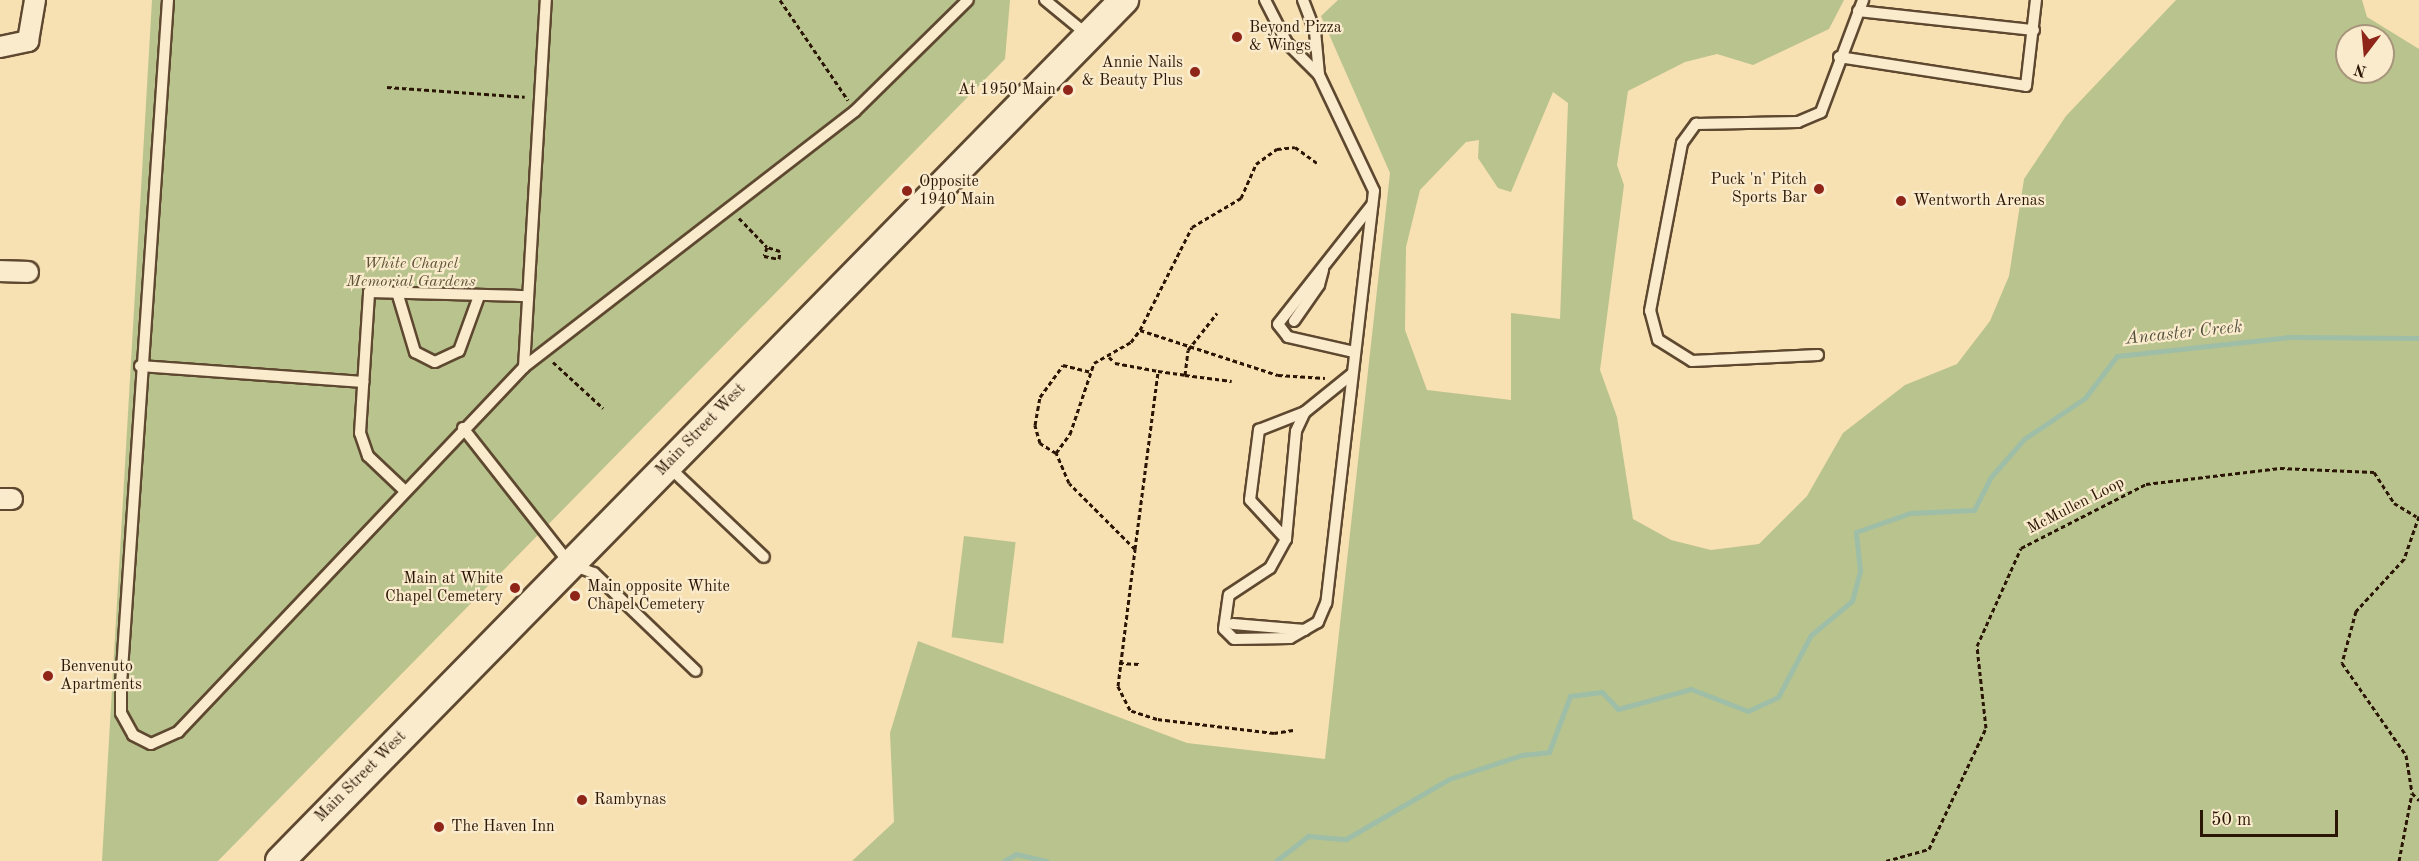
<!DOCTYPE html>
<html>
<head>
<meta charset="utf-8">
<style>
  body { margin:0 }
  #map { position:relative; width:2419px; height:861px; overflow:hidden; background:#f7e0b1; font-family:"Old Standard TT",serif }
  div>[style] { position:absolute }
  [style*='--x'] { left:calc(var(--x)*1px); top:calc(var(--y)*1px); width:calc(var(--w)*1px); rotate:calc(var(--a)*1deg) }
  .green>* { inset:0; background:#b9c38e; transform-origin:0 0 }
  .stream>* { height:5px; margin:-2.5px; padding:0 2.5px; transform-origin:2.5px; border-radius:2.5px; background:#9ebea7 }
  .path>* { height:3px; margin-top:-1.5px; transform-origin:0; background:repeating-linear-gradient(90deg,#2b1505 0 4.5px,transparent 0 7.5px) }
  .roads { filter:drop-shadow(2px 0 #5e4830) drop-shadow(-2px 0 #5e4830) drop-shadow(0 2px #5e4830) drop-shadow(0 -2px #5e4830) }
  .lane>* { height:10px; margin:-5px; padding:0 5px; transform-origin:5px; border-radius:5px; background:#faebcc }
  .street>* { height:20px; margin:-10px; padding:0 10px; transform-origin:10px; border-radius:10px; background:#faebcc }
  .secondary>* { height:28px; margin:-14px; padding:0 14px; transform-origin:14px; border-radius:14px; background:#faebcc }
  .dots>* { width:16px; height:16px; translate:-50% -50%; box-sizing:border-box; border:3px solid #faebcc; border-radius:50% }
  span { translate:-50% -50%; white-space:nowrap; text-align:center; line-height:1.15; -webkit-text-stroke:4.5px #faebcc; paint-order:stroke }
  .poi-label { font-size:16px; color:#2b1505 }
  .left { translate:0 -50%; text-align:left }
  .right { translate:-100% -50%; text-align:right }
  .park-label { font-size:16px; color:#5d5235; font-style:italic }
  .street-label { font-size:16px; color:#2b1505 }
  .water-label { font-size:18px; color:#53503e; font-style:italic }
  .north { position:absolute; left:2335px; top:24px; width:60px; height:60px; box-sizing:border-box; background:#faebcc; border:2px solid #a7957c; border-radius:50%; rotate:196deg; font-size:16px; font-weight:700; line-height:24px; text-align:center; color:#2b1505 }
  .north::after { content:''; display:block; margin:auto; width:21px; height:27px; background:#8f2418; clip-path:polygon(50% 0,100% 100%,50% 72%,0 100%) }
  .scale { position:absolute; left:2200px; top:810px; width:138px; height:27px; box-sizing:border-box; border:3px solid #2b1505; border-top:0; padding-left:8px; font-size:18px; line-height:21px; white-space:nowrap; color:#2b1505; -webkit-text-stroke:4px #faebcc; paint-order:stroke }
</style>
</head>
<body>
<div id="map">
  <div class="green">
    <i style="clip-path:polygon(152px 0,1010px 0,1005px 59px,218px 861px,102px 861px)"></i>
    <i style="clip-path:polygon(evenodd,1338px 0,1844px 0,1829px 29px,1753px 65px,1717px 54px,1685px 62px,1628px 91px,1617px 165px,1624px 185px,1600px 370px,1617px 417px,1633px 519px,1671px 540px,1711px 550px,1759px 544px,1807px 496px,1843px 433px,1905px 385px,1957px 364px,1990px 321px,2009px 276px,2024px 179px,2066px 116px,2176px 0,2362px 0,2367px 17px,2419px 49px,2419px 861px,852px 861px,894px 822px,890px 733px,918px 641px,1187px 743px,1325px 759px,1390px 173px,1321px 16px,1338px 0,2347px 36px,2383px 36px,2383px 72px,2347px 72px,2347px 36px,1338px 0,1553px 92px,1568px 103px,1560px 319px,1511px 313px,1511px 400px,1427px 390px,1405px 330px,1406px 247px,1420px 190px,1466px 142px,1479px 140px,1478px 158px,1498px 188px,1511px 192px,1553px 92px)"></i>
    <i style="left:964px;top:536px;width:52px;height:102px;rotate:7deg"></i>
  </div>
  <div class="stream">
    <i style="--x:1004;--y:861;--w:14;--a:-30"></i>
    <i style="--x:1016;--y:854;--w:31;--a:13"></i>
    <i style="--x:1276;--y:861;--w:41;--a:-38"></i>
    <i style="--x:1308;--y:836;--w:38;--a:5"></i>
    <i style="--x:1346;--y:839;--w:119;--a:-30.2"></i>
    <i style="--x:1449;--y:779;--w:77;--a:-18.2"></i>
    <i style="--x:1522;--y:755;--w:27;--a:-6"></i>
    <i style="--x:1549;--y:752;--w:60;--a:-69.4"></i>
    <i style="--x:1570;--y:696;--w:32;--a:-7"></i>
    <i style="--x:1602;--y:692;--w:23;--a:47"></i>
    <i style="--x:1618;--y:709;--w:76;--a:-15.3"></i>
    <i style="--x:1691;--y:689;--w:61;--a:21.1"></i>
    <i style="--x:1748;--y:711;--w:33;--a:-25"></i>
    <i style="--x:1778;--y:697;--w:70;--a:-62"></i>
    <i style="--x:1811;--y:635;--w:53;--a:-39.7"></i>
    <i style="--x:1852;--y:601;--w:31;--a:-75"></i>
    <i style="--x:1860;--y:571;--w:39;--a:-96"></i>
    <i style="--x:1856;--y:532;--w:57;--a:-19.4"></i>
    <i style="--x:1910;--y:513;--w:64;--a:-2.7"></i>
    <i style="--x:1974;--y:510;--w:36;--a:-63"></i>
    <i style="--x:1990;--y:478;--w:52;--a:-48.9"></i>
    <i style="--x:2024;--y:439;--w:73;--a:-33.9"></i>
    <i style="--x:2085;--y:398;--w:53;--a:-52.7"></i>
    <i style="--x:2117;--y:356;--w:172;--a:-6.3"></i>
    <i style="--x:2288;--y:337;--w:131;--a:0.4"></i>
  </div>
  <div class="path">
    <i style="--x:780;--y:0;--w:121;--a:55.8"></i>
    <i style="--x:387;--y:87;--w:138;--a:4.1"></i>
    <i style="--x:739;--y:218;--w:40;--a:46"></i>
    <i style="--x:767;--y:247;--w:9;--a:108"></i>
    <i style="--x:764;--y:256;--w:15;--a:11"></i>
    <i style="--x:779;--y:259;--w:8;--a:-83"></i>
    <i style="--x:780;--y:251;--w:14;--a:-163"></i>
    <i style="--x:1140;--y:330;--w:145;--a:18.1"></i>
    <i style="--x:1278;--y:375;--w:47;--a:3.7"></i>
    <i style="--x:1109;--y:357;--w:8;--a:45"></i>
    <i style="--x:1115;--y:363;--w:44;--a:10.5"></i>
    <i style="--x:553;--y:362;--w:68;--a:42.6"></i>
    <i style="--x:1185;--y:375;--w:47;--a:7.3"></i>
    <i style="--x:1056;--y:453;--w:19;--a:-148"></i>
    <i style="--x:1040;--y:443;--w:19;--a:-106"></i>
    <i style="--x:1035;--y:425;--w:28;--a:-80"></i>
    <i style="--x:1040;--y:397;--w:39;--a:-54"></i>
    <i style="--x:1063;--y:365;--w:29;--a:14"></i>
    <i style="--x:2419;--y:516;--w:46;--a:109.2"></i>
    <i style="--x:2404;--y:559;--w:71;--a:132.7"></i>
    <i style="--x:2356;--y:611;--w:54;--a:105.1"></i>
    <i style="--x:2342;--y:663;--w:112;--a:55.2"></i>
    <i style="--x:2406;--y:755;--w:38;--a:81"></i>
    <i style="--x:2412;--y:793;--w:10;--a:45"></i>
    <i style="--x:1135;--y:549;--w:179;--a:-82.6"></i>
    <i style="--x:1158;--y:371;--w:27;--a:8"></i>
    <i style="--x:1185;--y:375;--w:25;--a:-83"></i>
    <i style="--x:1188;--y:350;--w:47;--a:-51.9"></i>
    <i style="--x:1119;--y:663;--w:20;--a:3"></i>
    <i style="--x:1293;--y:730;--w:19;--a:171"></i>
    <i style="--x:1274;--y:733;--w:118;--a:-173.2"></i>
    <i style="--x:1157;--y:719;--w:28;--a:-162"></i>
    <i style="--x:1130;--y:710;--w:27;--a:-117"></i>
    <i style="--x:1118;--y:686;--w:138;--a:-82.9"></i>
    <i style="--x:1135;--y:549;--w:93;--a:-135"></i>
    <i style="--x:1069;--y:483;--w:33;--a:-113"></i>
    <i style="--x:1056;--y:453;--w:24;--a:-54"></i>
    <i style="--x:1070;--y:434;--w:75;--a:-71.3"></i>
    <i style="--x:1094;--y:363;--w:43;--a:-29.6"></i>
    <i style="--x:1131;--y:342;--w:15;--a:-53"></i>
    <i style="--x:1140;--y:330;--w:115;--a:-63.2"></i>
    <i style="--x:1192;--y:227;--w:57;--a:-30.6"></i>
    <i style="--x:1241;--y:198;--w:37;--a:-66"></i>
    <i style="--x:1256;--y:164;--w:26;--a:-36"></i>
    <i style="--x:1277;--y:149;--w:18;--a:-6"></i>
    <i style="--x:1295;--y:147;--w:27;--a:36"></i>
    <i style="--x:1886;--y:861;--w:45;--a:-15.6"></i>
    <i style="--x:1929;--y:849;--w:134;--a:-64.8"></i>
    <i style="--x:1986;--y:728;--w:82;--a:-96.3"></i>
    <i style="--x:1977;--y:646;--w:107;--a:-65.8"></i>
    <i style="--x:2021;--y:548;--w:140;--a:-27.1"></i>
    <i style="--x:2146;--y:484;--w:135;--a:-6.8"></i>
    <i style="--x:2280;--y:468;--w:94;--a:2.4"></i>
    <i style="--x:2374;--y:472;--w:37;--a:57"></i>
    <i style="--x:2394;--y:503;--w:26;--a:31"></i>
    <i style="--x:2399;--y:861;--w:69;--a:-79.2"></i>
  </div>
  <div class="roads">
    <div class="lane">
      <i style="--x:168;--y:0;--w:687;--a:93.93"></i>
      <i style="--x:121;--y:685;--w:28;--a:90"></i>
      <i style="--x:121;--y:713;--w:25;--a:61"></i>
      <i style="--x:133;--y:735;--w:20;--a:27"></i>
      <i style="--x:151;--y:744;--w:30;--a:-24"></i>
      <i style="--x:178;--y:732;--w:503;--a:-46.53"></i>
      <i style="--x:524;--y:367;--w:418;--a:-37.7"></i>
      <i style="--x:855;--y:111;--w:158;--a:-44.5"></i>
      <i style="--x:1045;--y:0;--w:57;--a:39.3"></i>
      <i style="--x:1265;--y:0;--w:48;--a:62.9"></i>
      <i style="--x:1287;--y:43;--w:45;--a:45"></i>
      <i style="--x:1319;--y:75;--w:128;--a:64.6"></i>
      <i style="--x:1374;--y:191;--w:415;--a:96.6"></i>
      <i style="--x:1326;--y:603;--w:21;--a:113"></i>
      <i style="--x:1318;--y:622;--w:32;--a:150"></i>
      <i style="--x:1290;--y:638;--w:56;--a:179"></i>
      <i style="--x:1234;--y:639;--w:14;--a:-135"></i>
      <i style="--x:1224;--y:629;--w:34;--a:-82"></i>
      <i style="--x:1229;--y:595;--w:49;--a:-33.4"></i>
      <i style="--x:1270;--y:568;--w:33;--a:-61"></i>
      <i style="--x:1286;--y:539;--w:108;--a:-84.7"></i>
      <i style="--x:1296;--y:431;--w:21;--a:-65"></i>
      <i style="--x:1305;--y:412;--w:60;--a:-39"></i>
      <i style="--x:1303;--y:0;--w:33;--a:69"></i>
      <i style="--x:1315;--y:31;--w:44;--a:84.8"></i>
      <i style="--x:1858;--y:11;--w:177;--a:6.2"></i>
      <i style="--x:1839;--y:57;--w:189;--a:8.8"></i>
      <i style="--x:2026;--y:86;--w:87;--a:-83.4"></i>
      <i style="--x:397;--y:292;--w:63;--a:73.3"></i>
      <i style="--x:415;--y:352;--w:22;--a:27"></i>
      <i style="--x:435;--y:362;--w:26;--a:-25"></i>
      <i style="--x:459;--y:351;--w:59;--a:-70"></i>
      <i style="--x:1294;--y:321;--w:44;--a:-55.2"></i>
      <i style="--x:1319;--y:285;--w:16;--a:-75"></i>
      <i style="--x:1354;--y:352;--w:68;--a:-167.2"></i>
      <i style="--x:1288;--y:337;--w:16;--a:-128"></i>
      <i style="--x:1278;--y:324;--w:152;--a:-51.7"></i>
      <i style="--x:1818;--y:355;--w:126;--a:177.3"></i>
      <i style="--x:1692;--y:361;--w:40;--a:-148"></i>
      <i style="--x:1658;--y:340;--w:30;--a:-105"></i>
      <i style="--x:1650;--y:311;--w:171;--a:-79.2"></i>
      <i style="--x:1682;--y:143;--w:24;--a:-54"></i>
      <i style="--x:1696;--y:124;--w:102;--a:-1.1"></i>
      <i style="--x:1798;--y:122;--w:25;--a:-23"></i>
      <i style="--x:1821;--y:112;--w:120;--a:-69.4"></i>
      <i style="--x:140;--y:366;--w:224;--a:4.1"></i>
      <i style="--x:524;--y:367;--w:368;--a:-86.6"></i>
      <i style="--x:463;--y:428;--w:173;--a:51.8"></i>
      <i style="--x:570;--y:564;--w:26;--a:21"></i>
      <i style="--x:594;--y:573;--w:141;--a:43.9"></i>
      <i style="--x:668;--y:466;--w:132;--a:43.5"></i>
      <i style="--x:405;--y:491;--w:51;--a:-136.6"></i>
      <i style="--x:368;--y:456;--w:24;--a:-109"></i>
      <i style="--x:360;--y:433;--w:141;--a:-86.3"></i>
      <i style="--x:369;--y:292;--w:158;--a:1.5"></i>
      <i style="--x:1286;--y:539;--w:53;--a:-132.7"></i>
      <i style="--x:1250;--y:500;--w:71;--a:-82.7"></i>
      <i style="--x:1259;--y:430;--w:49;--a:-21.4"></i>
      <i style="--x:1233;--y:624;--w:72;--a:4.8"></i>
    </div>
    <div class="street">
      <i style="--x:0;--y:47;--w:29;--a:-12"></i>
      <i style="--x:28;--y:41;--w:42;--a:-80.3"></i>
      <i style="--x:0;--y:271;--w:28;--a:2"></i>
      <i style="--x:0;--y:499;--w:12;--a:0"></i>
    </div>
    <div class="secondary">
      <i style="--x:280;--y:861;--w:1206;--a:-45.57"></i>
    </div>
  </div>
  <div class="dots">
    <i style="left:1237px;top:37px;background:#8f2418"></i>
    <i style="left:1195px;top:72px;background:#8f2418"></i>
    <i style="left:1068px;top:90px;background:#8f2418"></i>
    <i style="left:1819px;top:189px;background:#8f2418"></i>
    <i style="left:907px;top:191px;background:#8f2418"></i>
    <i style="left:1901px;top:201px;background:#8f2418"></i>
    <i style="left:515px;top:588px;background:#8f2418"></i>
    <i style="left:575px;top:596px;background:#8f2418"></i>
    <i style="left:48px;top:676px;background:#8f2418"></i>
    <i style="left:582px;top:800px;background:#8f2418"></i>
    <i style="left:439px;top:827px;background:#8f2418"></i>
  </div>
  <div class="poi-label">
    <span class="left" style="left:1249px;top:37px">Beyond Pizza<br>&amp; Wings</span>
    <span class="right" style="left:1183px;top:72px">Annie Nails<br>&amp; Beauty Plus</span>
    <span class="right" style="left:1056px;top:90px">At 1950 Main</span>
    <span class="right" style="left:1807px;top:189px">Puck 'n' Pitch<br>Sports Bar</span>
    <span class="left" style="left:919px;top:191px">Opposite<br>1940 Main</span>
    <span class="left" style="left:1913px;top:201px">Wentworth Arenas</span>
    <span class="right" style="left:503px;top:588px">Main at White<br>Chapel Cemetery</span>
    <span class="left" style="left:587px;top:596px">Main opposite White<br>Chapel Cemetery</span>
    <span class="left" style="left:60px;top:676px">Benvenuto<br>Apartments</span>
    <span class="left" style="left:594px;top:800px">Rambynas</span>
    <span class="left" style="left:451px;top:827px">The Haven Inn</span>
  </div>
  <div class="park-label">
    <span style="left:411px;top:273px">White Chapel<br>Memorial Gardens</span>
  </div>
  <div class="street-label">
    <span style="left:701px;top:430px;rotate:-46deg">Main Street West</span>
    <span style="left:2076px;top:506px;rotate:-27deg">McMullen Loop</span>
    <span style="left:361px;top:777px;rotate:-45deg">Main Street West</span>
  </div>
  <div class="water-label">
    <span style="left:2184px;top:333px;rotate:-6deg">Ancaster Creek</span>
  </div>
  <div class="north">N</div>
  <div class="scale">50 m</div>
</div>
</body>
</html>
